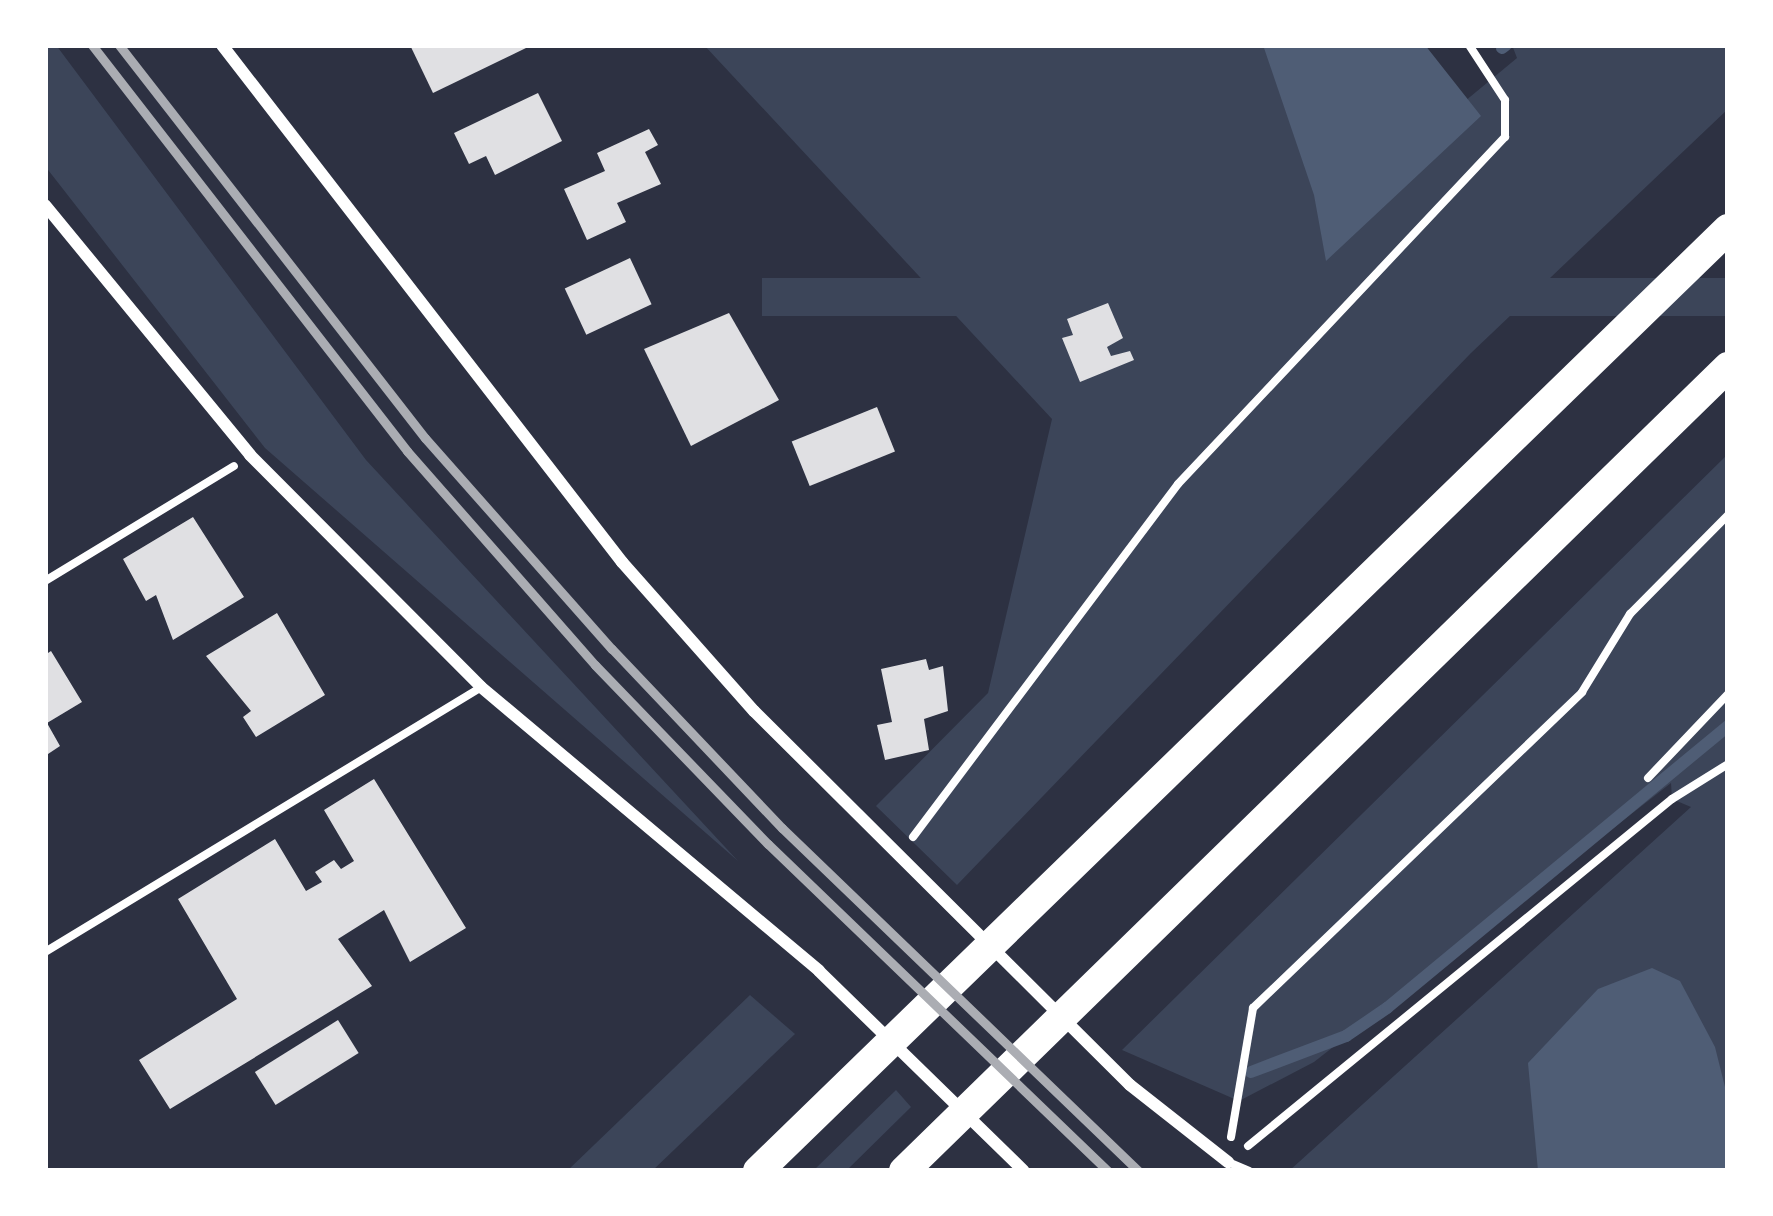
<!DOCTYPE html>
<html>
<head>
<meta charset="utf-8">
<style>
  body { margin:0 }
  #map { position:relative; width:1773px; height:1216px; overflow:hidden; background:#2d3142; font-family:"Open Sans",sans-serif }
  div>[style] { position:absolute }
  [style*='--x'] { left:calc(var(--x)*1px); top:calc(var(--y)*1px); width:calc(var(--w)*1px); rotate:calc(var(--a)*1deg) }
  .green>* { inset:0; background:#3c4559; transform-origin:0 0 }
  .water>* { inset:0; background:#4f5d75 }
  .stream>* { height:12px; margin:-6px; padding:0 6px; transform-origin:6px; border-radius:6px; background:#4f5d75 }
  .building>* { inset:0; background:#e0e0e3; transform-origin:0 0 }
  .path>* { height:8px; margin:-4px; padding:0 4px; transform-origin:4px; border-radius:4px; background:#fff }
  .service>* { height:8px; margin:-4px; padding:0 4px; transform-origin:4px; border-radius:4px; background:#fff }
  .minor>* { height:12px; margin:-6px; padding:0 6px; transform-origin:6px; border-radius:6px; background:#fff }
  .motorway>* { height:30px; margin:-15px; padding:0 15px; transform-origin:15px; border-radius:15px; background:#fff }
  .rail>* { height:9px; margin:-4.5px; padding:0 4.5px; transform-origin:4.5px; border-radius:4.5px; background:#abadb3 }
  span { translate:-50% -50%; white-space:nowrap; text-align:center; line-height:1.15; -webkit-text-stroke:12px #fff; paint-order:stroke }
  .frame { position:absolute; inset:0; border:48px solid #fff; pointer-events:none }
</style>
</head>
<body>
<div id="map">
  <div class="green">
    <i style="clip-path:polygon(45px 45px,56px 45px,366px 460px,738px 861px,265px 448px,45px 166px)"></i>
    <i style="clip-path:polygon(704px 45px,1270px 45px,1342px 203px,1517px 58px,1512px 45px,1728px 45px,1728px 109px,1471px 353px,957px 885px,876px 806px,988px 693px,1052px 419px)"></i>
    <i style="left:1728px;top:278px;width:38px;height:966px;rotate:90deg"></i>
    <i style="clip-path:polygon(1728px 454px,1728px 1171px,1289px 1171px,1691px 807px,1672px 799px,1671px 783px,1314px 1062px,1239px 1101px,1122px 1050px)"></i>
    <i style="clip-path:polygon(750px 995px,795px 1034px,652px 1171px,567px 1171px)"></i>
    <i style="clip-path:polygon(896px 1090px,911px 1107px,846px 1171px,813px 1171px)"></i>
  </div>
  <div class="water">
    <i style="clip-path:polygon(1263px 45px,1425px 45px,1481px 116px,1326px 261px,1314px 195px)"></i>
    <i style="clip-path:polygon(1652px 968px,1680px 981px,1715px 1047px,1728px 1099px,1728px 1171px,1538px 1171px,1528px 1063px,1598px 989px)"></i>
  </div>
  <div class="stream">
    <i style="--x:1502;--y:48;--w:5;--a:-37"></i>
    <i style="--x:1251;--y:1072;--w:102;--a:-20.8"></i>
    <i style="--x:1346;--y:1036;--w:50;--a:-34.3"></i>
    <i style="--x:1387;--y:1008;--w:442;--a:-39.6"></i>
  </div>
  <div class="building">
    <i style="clip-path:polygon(410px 45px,524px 45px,526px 48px,433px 93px)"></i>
    <i style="clip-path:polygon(538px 93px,562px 141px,495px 175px,486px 156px,469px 164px,454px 133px)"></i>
    <i style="clip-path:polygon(649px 129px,658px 145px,645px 152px,661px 184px,617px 203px,626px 222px,587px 240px,564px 189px,605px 171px,597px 153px)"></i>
    <i style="left:630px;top:258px;width:51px;height:72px;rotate:65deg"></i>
    <i style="clip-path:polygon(1108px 303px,1123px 338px,1107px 347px,1111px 356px,1130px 351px,1134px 360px,1080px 382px,1062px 338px,1073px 335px,1067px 319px)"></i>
    <i style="clip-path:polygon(729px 313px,779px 400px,691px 446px,644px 349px)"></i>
    <i style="left:877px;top:407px;width:48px;height:92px;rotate:68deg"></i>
    <i style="clip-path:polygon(193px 517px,244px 597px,173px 640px,156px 595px,146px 601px,123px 559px)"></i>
    <i style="clip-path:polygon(277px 613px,325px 695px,256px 737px,243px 717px,251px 711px,206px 656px)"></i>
    <i style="clip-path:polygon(51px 651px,82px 702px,47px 723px,60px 746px,45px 756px,45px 655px)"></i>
    <i style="clip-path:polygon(926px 659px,929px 670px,943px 666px,948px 711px,924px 719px,929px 750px,885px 760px,877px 725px,892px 722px,881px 669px)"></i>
    <i style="clip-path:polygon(374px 779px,466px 928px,410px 962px,384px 910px,338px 939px,372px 986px,170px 1109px,139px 1060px,237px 999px,178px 899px,275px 839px,306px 891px,322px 882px,315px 872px,334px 860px,341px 869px,354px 861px,324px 810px)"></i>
    <i style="left:338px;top:1020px;width:39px;height:98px;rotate:58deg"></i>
  </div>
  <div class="path">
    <i style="--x:45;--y:581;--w:221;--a:-31.3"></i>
    <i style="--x:1648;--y:778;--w:116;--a:-46.4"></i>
    <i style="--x:913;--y:837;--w:441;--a:-53.1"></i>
    <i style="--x:1178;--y:484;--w:477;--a:-46.7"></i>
    <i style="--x:1505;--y:137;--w:37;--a:-90"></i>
    <i style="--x:1505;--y:100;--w:66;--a:-123.2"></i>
    <i style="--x:1231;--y:1137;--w:131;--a:-80.3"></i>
    <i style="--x:1253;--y:1008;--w:456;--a:-43.8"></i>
    <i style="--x:1582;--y:692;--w:92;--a:-58.4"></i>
    <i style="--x:1630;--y:614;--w:139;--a:-45.3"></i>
    <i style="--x:1248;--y:1146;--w:548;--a:-39.3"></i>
    <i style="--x:1672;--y:799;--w:66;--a:-32"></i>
  </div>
  <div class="service">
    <i style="--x:45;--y:952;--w:509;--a:-31.25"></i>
    <i style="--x:1228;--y:1162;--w:23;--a:23"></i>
  </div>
  <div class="minor">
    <i style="--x:222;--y:45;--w:654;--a:52.27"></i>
    <i style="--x:622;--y:562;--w:199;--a:48.5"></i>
    <i style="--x:754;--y:711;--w:530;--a:44.85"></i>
    <i style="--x:1130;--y:1085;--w:125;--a:38.2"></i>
    <i style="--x:45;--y:205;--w:323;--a:50.6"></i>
    <i style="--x:250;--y:455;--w:327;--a:45.1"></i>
    <i style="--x:481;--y:687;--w:441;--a:40"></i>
    <i style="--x:819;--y:971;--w:286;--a:44.3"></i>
  </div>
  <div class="motorway">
    <i style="--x:758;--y:1171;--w:1352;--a:-44.16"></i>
    <i style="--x:904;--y:1171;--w:1151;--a:-44.3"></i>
  </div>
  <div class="rail">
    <i style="--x:92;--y:45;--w:514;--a:52.19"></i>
    <i style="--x:407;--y:451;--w:285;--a:48.7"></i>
    <i style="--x:595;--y:665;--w:249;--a:46"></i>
    <i style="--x:768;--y:844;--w:472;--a:43.9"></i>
    <i style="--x:119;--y:45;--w:498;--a:52.1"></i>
    <i style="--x:425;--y:438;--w:282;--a:48.5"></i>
    <i style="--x:612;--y:649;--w:247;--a:46.5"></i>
    <i style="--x:782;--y:828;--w:495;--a:43.9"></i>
  </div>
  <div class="frame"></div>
</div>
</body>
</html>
